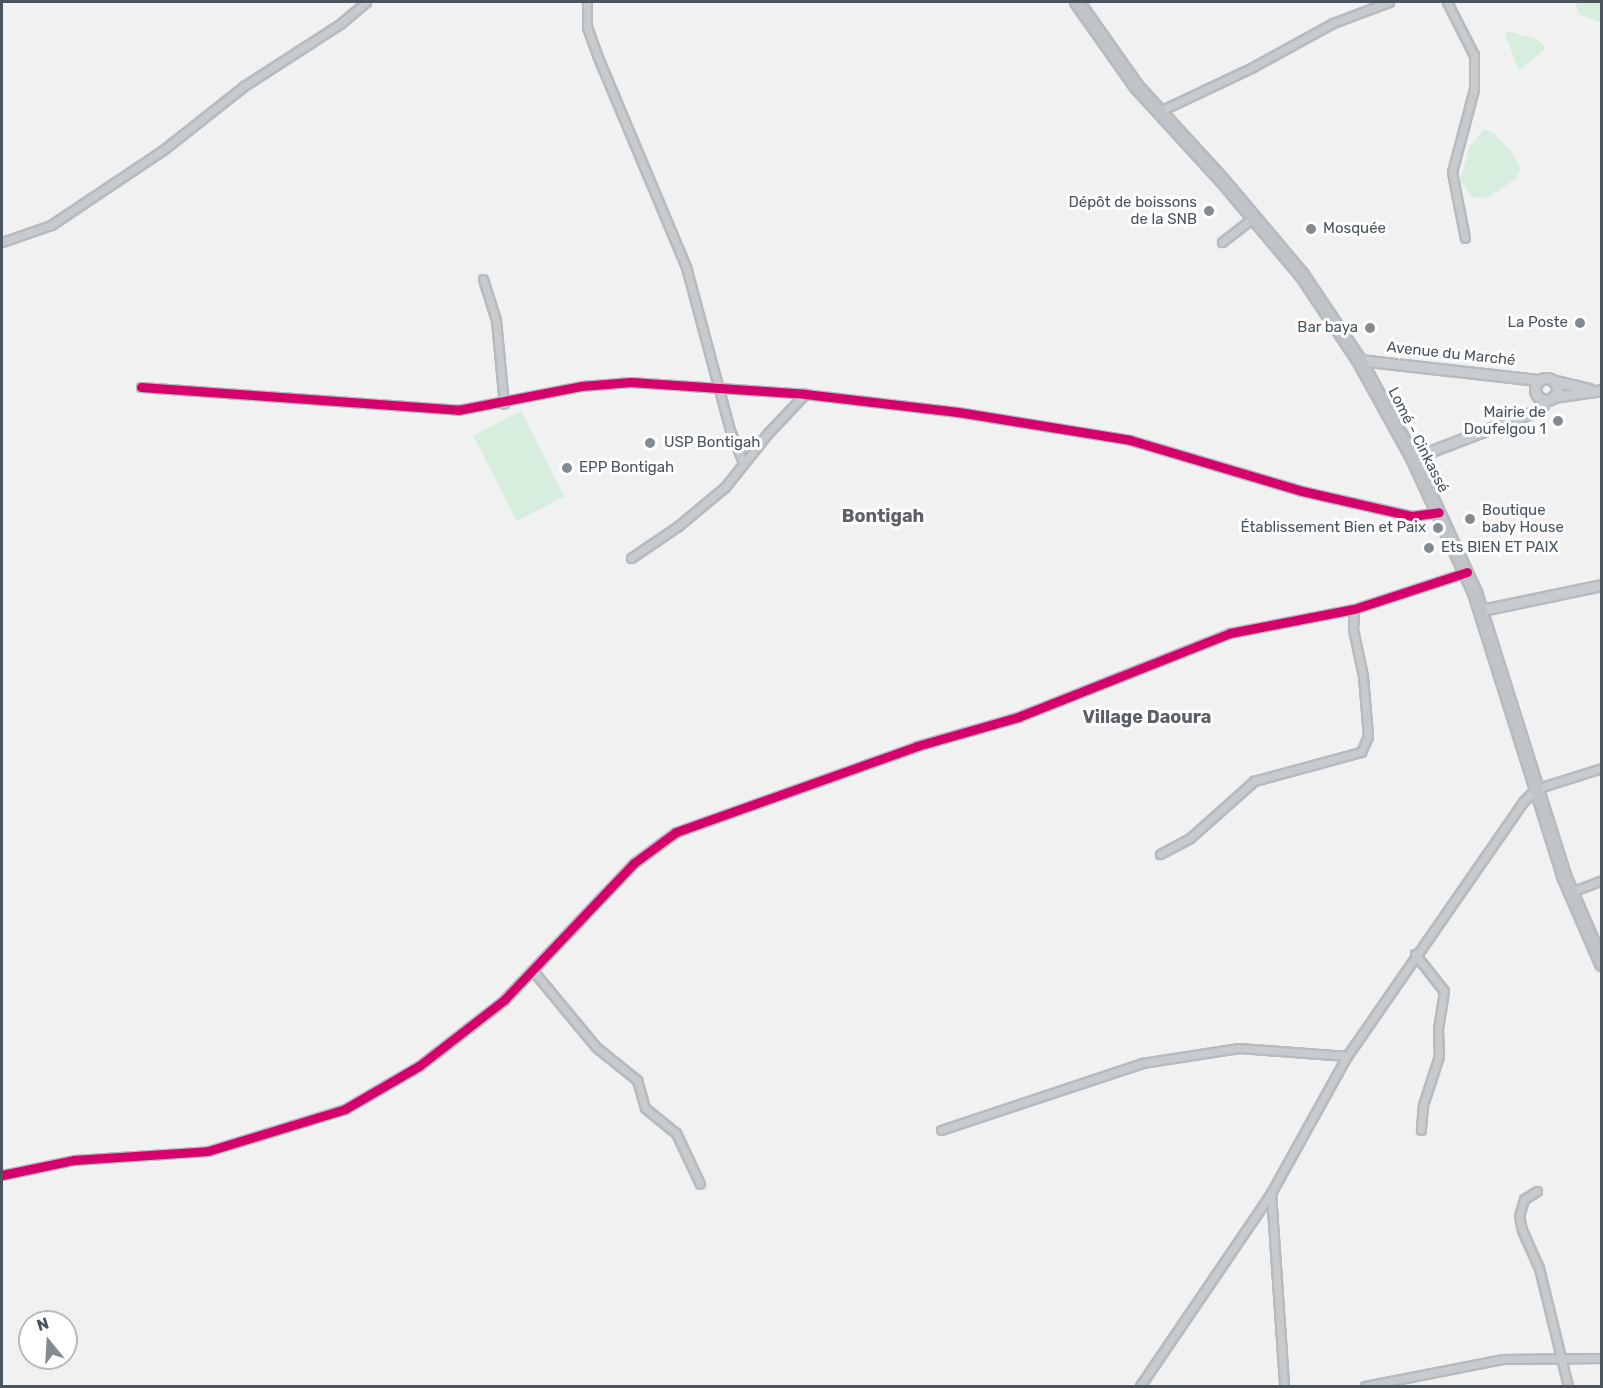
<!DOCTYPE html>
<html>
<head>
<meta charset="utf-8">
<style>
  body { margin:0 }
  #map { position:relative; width:1603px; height:1388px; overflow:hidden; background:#f1f1f1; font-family:Rubik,sans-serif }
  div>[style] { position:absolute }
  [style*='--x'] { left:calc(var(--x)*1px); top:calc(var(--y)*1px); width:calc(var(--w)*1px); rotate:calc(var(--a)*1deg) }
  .green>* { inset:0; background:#d7eedf; transform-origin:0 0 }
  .roads { filter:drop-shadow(2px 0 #b6bbc0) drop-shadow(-2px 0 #b6bbc0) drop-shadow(0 2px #b6bbc0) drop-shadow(0 -2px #b6bbc0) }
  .minor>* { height:7px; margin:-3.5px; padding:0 3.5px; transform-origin:3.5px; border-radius:3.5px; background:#c8cbcd }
  .secondary>* { height:9px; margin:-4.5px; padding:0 4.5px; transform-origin:4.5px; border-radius:4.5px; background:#c9ccce }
  .secondary>.ring { margin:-4.5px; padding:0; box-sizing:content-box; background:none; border:9px solid #c9ccce; border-radius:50% }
  .trunk>* { height:12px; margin:-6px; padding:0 6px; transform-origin:6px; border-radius:6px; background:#c0c4c8 }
  .cycleway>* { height:9px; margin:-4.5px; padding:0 4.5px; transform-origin:4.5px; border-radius:4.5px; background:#d6006c }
  .dots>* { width:16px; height:16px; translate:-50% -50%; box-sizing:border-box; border:3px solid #fff; border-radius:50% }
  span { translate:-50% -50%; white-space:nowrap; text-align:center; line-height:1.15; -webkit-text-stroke:6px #fff; paint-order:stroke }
  .poi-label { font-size:15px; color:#49545c }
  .right { translate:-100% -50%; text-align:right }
  .left { translate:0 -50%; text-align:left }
  .street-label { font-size:15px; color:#49545c }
  .quarter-label { font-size:18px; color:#5d6064; font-weight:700 }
  .frame { position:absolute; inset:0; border:3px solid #49545c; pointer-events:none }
  .north { position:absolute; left:18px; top:1310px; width:60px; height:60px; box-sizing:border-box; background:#fff; border:2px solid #b6bbbe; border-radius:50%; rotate:342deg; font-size:16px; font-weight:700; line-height:24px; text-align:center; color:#49545c }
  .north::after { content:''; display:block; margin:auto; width:21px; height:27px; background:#848b90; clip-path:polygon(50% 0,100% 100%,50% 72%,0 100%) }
</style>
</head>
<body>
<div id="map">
  <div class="green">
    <i style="clip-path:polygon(1575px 2px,1601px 2px,1601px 23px,1579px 14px)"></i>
    <i style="clip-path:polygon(1508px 31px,1536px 39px,1546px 48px,1519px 71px,1505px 34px)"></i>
    <i style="clip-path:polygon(1484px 129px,1495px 134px,1513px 153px,1520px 168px,1517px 178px,1487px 198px,1473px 197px,1460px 181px,1470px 146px)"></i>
    <i style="left:521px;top:411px;width:96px;height:54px;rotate:63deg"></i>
  </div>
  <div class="roads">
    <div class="minor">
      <i style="--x:587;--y:2;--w:25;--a:90"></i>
      <i style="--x:587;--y:27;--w:30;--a:70"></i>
      <i style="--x:597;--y:55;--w:230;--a:67.2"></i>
      <i style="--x:686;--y:267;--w:169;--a:74.9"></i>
      <i style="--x:730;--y:430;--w:35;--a:68"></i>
      <i style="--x:1447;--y:2;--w:59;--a:63"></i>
      <i style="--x:1474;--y:55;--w:34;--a:90"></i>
      <i style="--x:1474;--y:89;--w:86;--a:104.8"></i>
      <i style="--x:1452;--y:172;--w:67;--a:78.9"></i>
      <i style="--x:1160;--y:111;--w:101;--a:-25.3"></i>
      <i style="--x:1251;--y:68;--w:94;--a:-28.8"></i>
      <i style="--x:1333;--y:23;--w:60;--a:-20.6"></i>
      <i style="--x:2;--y:242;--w:52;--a:-19.1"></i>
      <i style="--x:51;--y:225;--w:135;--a:-33.8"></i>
      <i style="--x:163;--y:150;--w:103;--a:-38.3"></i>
      <i style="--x:244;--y:86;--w:114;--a:-32.9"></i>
      <i style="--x:340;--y:24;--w:34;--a:-40"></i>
      <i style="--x:1222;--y:242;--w:41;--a:-38"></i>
      <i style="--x:483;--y:279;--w:43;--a:72.4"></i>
      <i style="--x:496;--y:320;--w:84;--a:84.6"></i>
      <i style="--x:141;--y:387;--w:318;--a:4.1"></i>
      <i style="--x:458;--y:410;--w:125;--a:-11"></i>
      <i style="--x:581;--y:386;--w:50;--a:-4.6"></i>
      <i style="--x:631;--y:382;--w:174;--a:3.9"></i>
      <i style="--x:805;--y:394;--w:154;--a:6.7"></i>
      <i style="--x:958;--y:412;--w:174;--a:9.2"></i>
      <i style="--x:1130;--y:440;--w:179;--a:16.5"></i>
      <i style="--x:1302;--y:491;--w:113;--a:12.8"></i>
      <i style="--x:1412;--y:516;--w:27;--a:-8"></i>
      <i style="--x:631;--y:558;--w:57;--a:-34.2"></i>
      <i style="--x:678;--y:526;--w:61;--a:-39.7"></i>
      <i style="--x:725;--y:487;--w:69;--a:-51.5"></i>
      <i style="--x:768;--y:433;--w:54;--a:-46.5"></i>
      <i style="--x:1160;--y:854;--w:34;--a:-28"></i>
      <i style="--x:1190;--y:838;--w:86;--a:-41.7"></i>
      <i style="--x:1254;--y:781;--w:111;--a:-15.2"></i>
      <i style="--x:1361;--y:752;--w:17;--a:-66"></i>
      <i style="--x:1368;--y:736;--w:60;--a:-94.8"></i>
      <i style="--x:1363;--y:676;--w:48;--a:-102"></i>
      <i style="--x:1353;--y:629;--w:20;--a:-87"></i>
      <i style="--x:1571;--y:892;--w:33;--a:-21"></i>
      <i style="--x:1415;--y:954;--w:47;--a:51.9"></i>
      <i style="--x:1444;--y:991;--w:38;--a:99"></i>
      <i style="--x:1438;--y:1029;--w:27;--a:88"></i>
      <i style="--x:1439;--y:1056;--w:52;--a:108.1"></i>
      <i style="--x:1423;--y:1105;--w:25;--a:95"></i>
      <i style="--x:534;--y:972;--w:97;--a:50.4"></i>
      <i style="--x:596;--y:1047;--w:53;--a:38.8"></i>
      <i style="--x:637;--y:1080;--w:29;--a:74"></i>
      <i style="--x:645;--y:1108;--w:40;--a:39"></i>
      <i style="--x:676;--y:1133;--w:56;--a:64.8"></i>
      <i style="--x:941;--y:1130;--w:212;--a:-18.4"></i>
      <i style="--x:1142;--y:1063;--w:98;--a:-8.8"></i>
      <i style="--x:1239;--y:1048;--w:108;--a:4.2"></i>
      <i style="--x:2;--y:1175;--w:74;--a:-11.8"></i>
      <i style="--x:74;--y:1160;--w:134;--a:-3.8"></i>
      <i style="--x:208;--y:1151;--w:143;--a:-17"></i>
      <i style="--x:345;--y:1109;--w:86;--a:-30.2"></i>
      <i style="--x:419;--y:1066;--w:108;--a:-37.8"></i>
      <i style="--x:504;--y:1000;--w:189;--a:-46.5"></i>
      <i style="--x:634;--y:863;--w:52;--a:-36.4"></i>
      <i style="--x:676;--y:832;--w:256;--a:-19.6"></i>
      <i style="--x:917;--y:746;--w:105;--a:-16"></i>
      <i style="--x:1018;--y:717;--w:228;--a:-21.6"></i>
      <i style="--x:1230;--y:633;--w:126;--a:-11"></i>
      <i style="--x:1354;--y:609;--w:119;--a:-18.1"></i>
      <i style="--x:1537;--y:1191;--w:15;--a:148"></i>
      <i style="--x:1524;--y:1199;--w:18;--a:106"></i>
      <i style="--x:1519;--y:1216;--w:14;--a:78"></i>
      <i style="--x:1522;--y:1230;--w:42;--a:65.9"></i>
      <i style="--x:1539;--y:1268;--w:122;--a:76.2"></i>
      <i style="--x:1271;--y:1193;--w:193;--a:86.1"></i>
      <i style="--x:1140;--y:1386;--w:233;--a:-55.8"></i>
      <i style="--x:1271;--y:1193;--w:157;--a:-61"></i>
      <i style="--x:1347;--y:1056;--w:309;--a:-55.3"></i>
      <i style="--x:1523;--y:802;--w:18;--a:-47"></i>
      <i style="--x:1535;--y:789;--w:70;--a:-17.4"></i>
      <i style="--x:1365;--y:1386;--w:141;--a:-11.1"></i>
      <i style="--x:1503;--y:1359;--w:99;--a:-0.6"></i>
    </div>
    <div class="secondary">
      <i style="--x:1359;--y:360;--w:180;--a:6.4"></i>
      <i class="ring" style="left:1535px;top:378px;width:13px;height:13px"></i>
      <i style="--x:1555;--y:381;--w:35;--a:13"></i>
      <i style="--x:1553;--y:397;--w:49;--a:-8.1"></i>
      <i style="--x:1413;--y:458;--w:137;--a:-20.9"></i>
      <i style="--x:1541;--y:409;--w:10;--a:-66"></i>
      <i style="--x:1482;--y:610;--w:123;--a:-11.8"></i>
    </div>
    <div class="trunk">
      <i style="--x:1077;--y:2;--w:104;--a:54.8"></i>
      <i style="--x:1137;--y:87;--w:126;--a:47.6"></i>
      <i style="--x:1222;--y:180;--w:124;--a:49.9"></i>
      <i style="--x:1302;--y:275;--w:102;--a:56.2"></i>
      <i style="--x:1359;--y:360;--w:112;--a:61.1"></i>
      <i style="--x:1413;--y:458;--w:149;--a:65.3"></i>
      <i style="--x:1475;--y:593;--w:297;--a:72.5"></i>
      <i style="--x:1564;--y:876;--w:96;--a:66.6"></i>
    </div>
  </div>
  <div class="cycleway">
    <i style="--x:141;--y:387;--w:318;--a:4.1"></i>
    <i style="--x:458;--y:410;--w:125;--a:-11"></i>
    <i style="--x:581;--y:386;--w:50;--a:-4.6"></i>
    <i style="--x:631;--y:382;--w:174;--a:3.9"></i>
    <i style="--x:805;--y:394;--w:154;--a:6.7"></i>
    <i style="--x:958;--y:412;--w:174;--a:9.2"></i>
    <i style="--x:1130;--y:440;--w:179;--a:16.5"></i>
    <i style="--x:1302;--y:491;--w:113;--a:12.8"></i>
    <i style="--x:1412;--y:516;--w:27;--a:-8"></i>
    <i style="--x:2;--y:1175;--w:74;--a:-11.8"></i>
    <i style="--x:74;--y:1160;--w:134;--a:-3.8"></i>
    <i style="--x:208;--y:1151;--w:143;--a:-17"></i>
    <i style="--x:345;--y:1109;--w:86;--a:-30.2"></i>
    <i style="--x:419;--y:1066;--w:108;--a:-37.8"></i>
    <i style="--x:504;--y:1000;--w:189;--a:-46.5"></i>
    <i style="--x:634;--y:863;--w:52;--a:-36.4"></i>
    <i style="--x:676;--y:832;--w:256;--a:-19.6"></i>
    <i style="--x:917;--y:746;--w:105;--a:-16"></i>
    <i style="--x:1018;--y:717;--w:228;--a:-21.6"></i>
    <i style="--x:1230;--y:633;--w:126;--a:-11"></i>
    <i style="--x:1354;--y:609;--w:119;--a:-18.1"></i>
  </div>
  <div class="dots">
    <i style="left:1209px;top:211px;background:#848b90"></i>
    <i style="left:1311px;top:229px;background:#848b90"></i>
    <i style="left:1580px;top:323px;background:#848b90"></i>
    <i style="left:1370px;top:328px;background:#848b90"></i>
    <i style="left:1558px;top:421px;background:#848b90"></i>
    <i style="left:650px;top:443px;background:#848b90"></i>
    <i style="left:567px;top:468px;background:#848b90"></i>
    <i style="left:1470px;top:519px;background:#848b90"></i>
    <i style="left:1438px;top:528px;background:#848b90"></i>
    <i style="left:1429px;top:548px;background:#848b90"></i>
  </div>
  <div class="poi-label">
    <span class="right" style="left:1197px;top:211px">Dépôt de boissons<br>de la SNB</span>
    <span class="left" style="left:1323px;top:229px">Mosquée</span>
    <span class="right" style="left:1568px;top:323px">La Poste</span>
    <span class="right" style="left:1358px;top:328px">Bar baya</span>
    <span class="right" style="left:1546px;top:421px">Mairie de<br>Doufelgou 1</span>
    <span class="left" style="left:664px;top:443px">USP Bontigah</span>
    <span class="left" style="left:579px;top:468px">EPP Bontigah</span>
    <span class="left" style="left:1482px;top:519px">Boutique<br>baby House</span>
    <span class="right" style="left:1426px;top:528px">Établissement Bien et Paix</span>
    <span class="left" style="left:1441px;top:548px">Ets BIEN ET PAIX</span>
  </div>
  <div class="street-label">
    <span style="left:1451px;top:354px;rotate:6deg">Avenue du Marché</span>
    <span style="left:1418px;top:440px;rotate:63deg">Lomé - Cinkassé</span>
  </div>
  <div class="quarter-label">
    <span style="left:883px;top:516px">Bontigah</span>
    <span style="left:1147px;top:717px">Village Daoura</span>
  </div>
  <div class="frame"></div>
  <div class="north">N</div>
</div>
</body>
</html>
